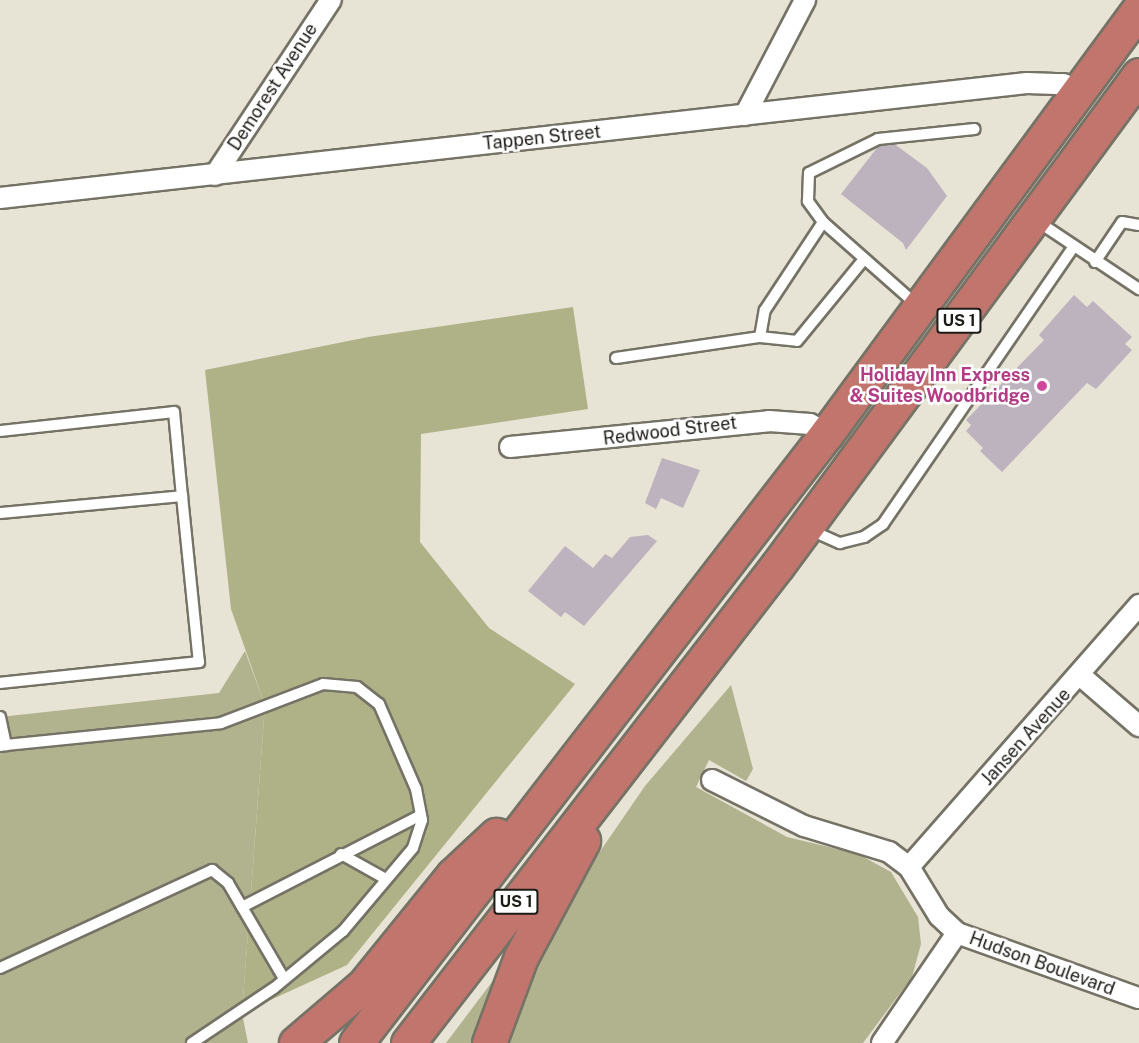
<!DOCTYPE html>
<html>
<head>
<meta charset="utf-8">
<style>
  body { margin:0 }
  #map { position:relative; width:1139px; height:1043px; overflow:hidden; background:#e7e3d5; font-family:"Public Sans",sans-serif }
  div>[style] { position:absolute }
  [style*='--x'] { left:calc(var(--x)*1px); top:calc(var(--y)*1px); width:calc(var(--w)*1px); rotate:calc(var(--a)*1deg) }
  .green>* { inset:0; background:#b1b38e }
  .forest>* { inset:0; background:#afb287 }
  .building>* { inset:0; background:#bdb3be }
  .roads { filter:drop-shadow(2px 0 #757266) drop-shadow(-2px 0 #757266) drop-shadow(0 2px #757266) drop-shadow(0 -2px #757266) }
  .lane>* { height:10px; margin:-5px; padding:0 5px; transform-origin:5px; border-radius:5px; background:#fff }
  .street>* { height:20px; margin:-10px; padding:0 10px; transform-origin:10px; border-radius:10px; background:#fff }
  .highway>* { height:33px; margin:-16.5px; padding:0 16.5px; transform-origin:16.5px; border-radius:16.5px; background:#c1756d }
  .dots>* { width:16px; height:16px; translate:-50% -50%; box-sizing:border-box; border:3px solid #fff; border-radius:50% }
  span { translate:-50% -50%; white-space:nowrap; text-align:center; line-height:1.15; -webkit-text-stroke:5px #fff; paint-order:stroke }
  .shield-label span { padding:2px 4px; background:#fff; border:2px solid; border-radius:4px; -webkit-text-stroke-width:0 }
  .shield-label { font-size:16px; color:#1c1b16; font-weight:700 }
  .street-label { font-size:18px; color:#1c1b16 }
  .hotel-label { font-size:18px; color:#b23c85; font-weight:700 }
  .right { translate:-100% -50%; text-align:right }
</style>
</head>
<body>
<div id="map">
  <div class="green">
    <i style="clip-path:polygon(245px 651px,265px 705px,242px 1013px,248px 1043px,0 1043px,0 717px,219px 693px)"></i>
    <i style="clip-path:polygon(731px 685px,753px 769px,746px 781px,709px 760px,696px 787px,787px 837px,858px 854px,891px 872px,918px 917px,921px 944px,912px 977px,863px 1043px,500px 1043px,548px 927px,645px 786px)"></i>
    <i style="clip-path:polygon(498px 974px,478px 1043px,446px 1043px)"></i>
  </div>
  <div class="forest">
    <i style="clip-path:polygon(573px 307px,588px 409px,421px 434px,420px 542px,489px 628px,575px 684px,347px 965px,242px 1013px,265px 705px,231px 609px,205px 370px,368px 337px)"></i>
  </div>
  <div class="building">
    <i style="clip-path:polygon(893px 143px,927px 168px,947px 196px,906px 250px,903px 243px,841px 194px,880px 144px)"></i>
    <i style="clip-path:polygon(1074px 295px,1087px 307px,1093px 301px,1132px 337px,1125px 344px,1132px 350px,1096px 389px,1087px 383px,1002px 472px,980px 451px,983px 448px,966px 431px,971px 425px,966px 420px,1044px 340px,1039px 335px)"></i>
    <i style="clip-path:polygon(662px 458px,700px 470px,683px 508px,661px 498px,656px 509px,645px 503px)"></i>
    <i style="clip-path:polygon(648px 535px,657px 541px,584px 626px,565px 612px,561px 617px,528px 591px,565px 546px,593px 568px,605px 554px,612px 558px,630px 537px)"></i>
  </div>
  <div class="roads">
    <div class="lane">
      <i style="--x:1037;--y:221;--w:123;--a:33.7"></i>
      <i style="--x:1095;--y:262;--w:48;--a:-56"></i>
      <i style="--x:1122;--y:222;--w:17;--a:10"></i>
      <i style="--x:917;--y:305;--w:125;--a:-138.6"></i>
      <i style="--x:823;--y:222;--w:26;--a:-126"></i>
      <i style="--x:808;--y:201;--w:28;--a:-88"></i>
      <i style="--x:809;--y:173;--w:77;--a:-26.2"></i>
      <i style="--x:878;--y:139;--w:97;--a:-5.9"></i>
      <i style="--x:760;--y:337;--w:37;--a:6"></i>
      <i style="--x:797;--y:341;--w:106;--a:-50.7"></i>
      <i style="--x:616;--y:358;--w:146;--a:-8.3"></i>
      <i style="--x:760;--y:337;--w:27;--a:-80"></i>
      <i style="--x:765;--y:310;--w:105;--a:-56.6"></i>
      <i style="--x:0;--y:431;--w:175;--a:-6.2"></i>
      <i style="--x:174;--y:412;--w:84;--a:84.6"></i>
      <i style="--x:0;--y:513;--w:183;--a:-5.3"></i>
      <i style="--x:182;--y:496;--w:167;--a:84.2"></i>
      <i style="--x:199;--y:662;--w:200;--a:174"></i>
      <i style="--x:808;--y:529;--w:35;--a:24"></i>
      <i style="--x:840;--y:543;--w:25;--a:-14"></i>
      <i style="--x:864;--y:537;--w:23;--a:-34"></i>
      <i style="--x:883;--y:524;--w:335;--a:-55.5"></i>
      <i style="--x:0;--y:717;--w:29;--a:78"></i>
      <i style="--x:6;--y:745;--w:6;--a:171"></i>
      <i style="--x:6;--y:745;--w:216;--a:-5.8"></i>
      <i style="--x:221;--y:723;--w:109;--a:-20.9"></i>
      <i style="--x:323;--y:684;--w:34;--a:5"></i>
      <i style="--x:357;--y:687;--w:28;--a:38"></i>
      <i style="--x:379;--y:704;--w:93;--a:66.5"></i>
      <i style="--x:416;--y:789;--w:32;--a:79"></i>
      <i style="--x:422;--y:820;--w:29;--a:108"></i>
      <i style="--x:413;--y:848;--w:109;--a:130.1"></i>
      <i style="--x:343;--y:931;--w:89;--a:140.4"></i>
      <i style="--x:274;--y:988;--w:99;--a:146.1"></i>
      <i style="--x:341;--y:854;--w:51;--a:29.1"></i>
      <i style="--x:242;--y:907;--w:201;--a:-27.2"></i>
      <i style="--x:0;--y:968;--w:234;--a:-24.8"></i>
      <i style="--x:212;--y:870;--w:21;--a:39"></i>
      <i style="--x:228;--y:883;--w:111;--a:59.7"></i>
    </div>
    <div class="street">
      <i style="--x:745;--y:115;--w:130;--a:-62.4"></i>
      <i style="--x:215;--y:175;--w:210;--a:-56.5"></i>
      <i style="--x:0;--y:198;--w:1033;--a:-6.39"></i>
      <i style="--x:1027;--y:83;--w:36;--a:2"></i>
      <i style="--x:1063;--y:84;--w:20;--a:20"></i>
      <i style="--x:510;--y:447;--w:260;--a:-5.7"></i>
      <i style="--x:769;--y:421;--w:41;--a:4.2"></i>
      <i style="--x:810;--y:424;--w:19;--a:28"></i>
      <i style="--x:1081;--y:676;--w:77;--a:40.8"></i>
      <i style="--x:712;--y:780;--w:103;--a:26.6"></i>
      <i style="--x:804;--y:826;--w:89;--a:17"></i>
      <i style="--x:889;--y:852;--w:25;--a:37"></i>
      <i style="--x:909;--y:867;--w:57;--a:58.5"></i>
      <i style="--x:939;--y:916;--w:25;--a:43"></i>
      <i style="--x:957;--y:933;--w:193;--a:19.7"></i>
      <i style="--x:909;--y:867;--w:349;--a:-48.7"></i>
      <i style="--x:882;--y:1043;--w:133;--a:-55.7"></i>
    </div>
    <div class="highway">
      <i style="--x:296;--y:1043;--w:89;--a:-40.5"></i>
      <i style="--x:364;--y:985;--w:141;--a:-51"></i>
      <i style="--x:453;--y:875;--w:59;--a:-42.9"></i>
      <i style="--x:356;--y:1043;--w:771;--a:-52.33"></i>
      <i style="--x:827;--y:433;--w:526;--a:-53.65"></i>
      <i style="--x:408;--y:1043;--w:603;--a:-52.28"></i>
      <i style="--x:777;--y:566;--w:610;--a:-53.6"></i>
      <i style="--x:489;--y:1043;--w:92;--a:-69.6"></i>
      <i style="--x:521;--y:957;--w:132;--a:-61.9"></i>
    </div>
  </div>
  <div class="dots">
    <i style="left:1042px;top:386px;background:#d1479c"></i>
  </div>
  <div class="shield-label">
    <span style="left:959px;top:321px">US 1</span>
    <span style="left:516px;top:902px">US 1</span>
  </div>
  <div class="street-label">
    <span style="left:273px;top:87px;rotate:-57deg">Demorest Avenue</span>
    <span style="left:542px;top:138px;rotate:-6deg">Tappen Street</span>
    <span style="left:670px;top:431px;rotate:-7deg">Redwood Street</span>
    <span style="left:1026px;top:737px;rotate:-48deg">Jansen Avenue</span>
    <span style="left:1042px;top:964px;rotate:20deg">Hudson Boulevard</span>
  </div>
  <div class="hotel-label">
    <span class="right" style="left:1030px;top:386px">Holiday Inn Express<br>&amp; Suites Woodbridge</span>
  </div>
</div>
</body>
</html>
